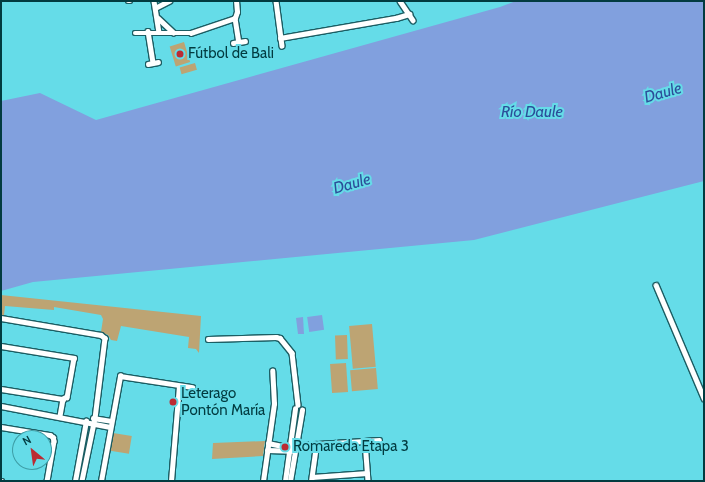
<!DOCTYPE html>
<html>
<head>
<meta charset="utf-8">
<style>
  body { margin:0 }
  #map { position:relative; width:705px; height:482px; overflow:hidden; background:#65dce8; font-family:Cabin,sans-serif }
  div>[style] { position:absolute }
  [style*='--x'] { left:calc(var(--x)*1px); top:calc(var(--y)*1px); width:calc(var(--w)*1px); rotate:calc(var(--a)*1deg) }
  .green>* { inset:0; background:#bda473; transform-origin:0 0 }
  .water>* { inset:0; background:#81a0de; transform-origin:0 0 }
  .roads { filter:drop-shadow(1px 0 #1b5d63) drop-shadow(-1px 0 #1b5d63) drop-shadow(0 1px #1b5d63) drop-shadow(0 -1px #1b5d63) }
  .street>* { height:4.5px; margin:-2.25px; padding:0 2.25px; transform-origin:2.25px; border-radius:2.25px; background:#fff }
  .dots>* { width:11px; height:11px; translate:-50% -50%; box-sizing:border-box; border:2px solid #65dce8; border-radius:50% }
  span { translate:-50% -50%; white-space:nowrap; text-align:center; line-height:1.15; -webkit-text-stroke:4px #65dce8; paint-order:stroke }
  .poi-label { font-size:15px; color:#023b40 }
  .left { translate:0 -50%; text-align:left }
  .water-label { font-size:16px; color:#2c4e99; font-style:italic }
  .frame { position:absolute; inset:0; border:2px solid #023b40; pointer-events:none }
  .north { position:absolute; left:12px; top:430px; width:40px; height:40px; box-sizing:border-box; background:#65dce8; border:1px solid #3d9ca5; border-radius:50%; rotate:331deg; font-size:11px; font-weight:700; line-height:16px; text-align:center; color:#023b40 }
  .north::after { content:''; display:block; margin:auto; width:14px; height:18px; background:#bb2b33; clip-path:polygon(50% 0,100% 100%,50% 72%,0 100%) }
</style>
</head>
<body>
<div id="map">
  <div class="green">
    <i style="left:184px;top:42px;width:21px;height:15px;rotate:73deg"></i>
    <i style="left:195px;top:63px;width:7px;height:16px;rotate:74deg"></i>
    <i style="clip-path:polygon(1px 295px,201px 316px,199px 353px,196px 349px,188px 348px,189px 337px,121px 326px,117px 341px,111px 340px,108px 335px,101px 332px,103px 319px,101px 315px,54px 307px,54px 310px,5px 306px,4px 315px,1px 315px)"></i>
    <i style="left:372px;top:324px;width:43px;height:23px;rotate:85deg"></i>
    <i style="left:347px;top:335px;width:24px;height:12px;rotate:88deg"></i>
    <i style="left:346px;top:363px;width:29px;height:16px;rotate:86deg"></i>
    <i style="left:376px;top:368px;width:21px;height:26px;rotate:85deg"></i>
    <i style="left:113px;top:433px;width:19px;height:18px;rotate:9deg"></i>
    <i style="clip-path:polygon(265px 441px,263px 456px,212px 459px,213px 443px)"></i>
  </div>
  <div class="water">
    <i style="clip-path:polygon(516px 1px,704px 1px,704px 181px,474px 240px,33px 282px,1px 291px,1px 101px,40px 93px,96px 120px,500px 7px)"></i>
    <i style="left:322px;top:315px;width:15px;height:15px;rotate:82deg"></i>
    <i style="clip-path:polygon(303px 317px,304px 334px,298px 334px,296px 318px)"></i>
  </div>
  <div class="roads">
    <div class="street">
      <i style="--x:128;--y:1;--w:2;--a:0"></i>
      <i style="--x:154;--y:1;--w:31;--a:81"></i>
      <i style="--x:276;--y:1;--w:45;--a:82.4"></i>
      <i style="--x:400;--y:1;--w:23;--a:56"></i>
      <i style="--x:155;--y:8;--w:16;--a:-27"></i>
      <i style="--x:158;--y:18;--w:21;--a:43"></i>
      <i style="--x:235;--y:18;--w:24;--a:81"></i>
      <i style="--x:148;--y:31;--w:32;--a:81"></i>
      <i style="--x:135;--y:33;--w:56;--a:0"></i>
      <i style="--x:191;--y:33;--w:46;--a:-18.8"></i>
      <i style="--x:235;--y:18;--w:6;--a:-72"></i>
      <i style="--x:237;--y:12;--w:11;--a:-95"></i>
      <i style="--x:280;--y:38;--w:118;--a:-9.8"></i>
      <i style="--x:396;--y:18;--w:14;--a:-17"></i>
      <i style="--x:233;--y:43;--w:12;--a:-9"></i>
      <i style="--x:148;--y:64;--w:10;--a:-11"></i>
      <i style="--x:656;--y:285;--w:123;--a:67"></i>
      <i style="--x:1;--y:318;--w:101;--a:9.6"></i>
      <i style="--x:101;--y:335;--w:5;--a:37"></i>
      <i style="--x:105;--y:338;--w:81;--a:97.1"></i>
      <i style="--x:95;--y:418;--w:64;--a:101.7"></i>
      <i style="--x:208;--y:339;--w:68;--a:-1.7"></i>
      <i style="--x:276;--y:337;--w:4;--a:14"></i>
      <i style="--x:280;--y:338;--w:19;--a:51"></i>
      <i style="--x:292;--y:353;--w:52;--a:83.4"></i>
      <i style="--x:1;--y:346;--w:74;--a:9.3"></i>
      <i style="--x:74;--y:358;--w:40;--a:100"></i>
      <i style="--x:67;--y:397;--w:4;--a:153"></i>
      <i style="--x:63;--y:399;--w:17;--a:100"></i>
      <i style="--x:1;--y:389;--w:63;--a:9.2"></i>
      <i style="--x:1;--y:406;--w:111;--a:10.9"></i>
      <i style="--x:93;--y:418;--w:18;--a:9"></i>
      <i style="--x:1;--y:427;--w:50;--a:9.3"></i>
      <i style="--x:50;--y:435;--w:4;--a:34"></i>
      <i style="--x:53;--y:437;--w:4;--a:76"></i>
      <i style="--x:54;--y:441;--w:41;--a:99.9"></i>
      <i style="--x:365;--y:441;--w:40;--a:85.7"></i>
      <i style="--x:268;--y:443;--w:25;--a:12"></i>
      <i style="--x:303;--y:445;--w:76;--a:-3.8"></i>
      <i style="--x:267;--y:450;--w:24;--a:2"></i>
      <i style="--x:312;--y:477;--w:55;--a:-4.2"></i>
      <i style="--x:1;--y:481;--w:1;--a:0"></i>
      <i style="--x:75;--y:481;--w:61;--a:-79.6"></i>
      <i style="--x:101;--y:481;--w:107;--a:-79.7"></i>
      <i style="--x:120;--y:376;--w:73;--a:8.7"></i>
      <i style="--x:171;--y:481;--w:95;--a:-85.2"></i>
      <i style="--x:263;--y:481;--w:78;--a:-81.9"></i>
      <i style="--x:274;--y:404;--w:33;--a:-93"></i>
      <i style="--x:285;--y:481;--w:73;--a:-82.1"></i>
      <i style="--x:290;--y:481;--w:72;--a:-80.4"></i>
      <i style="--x:311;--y:481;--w:37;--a:-82"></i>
    </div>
  </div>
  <div class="dots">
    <i style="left:180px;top:54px;background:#bb2b33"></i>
    <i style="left:173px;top:402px;background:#bb2b33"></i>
    <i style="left:285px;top:447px;background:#bb2b33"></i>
  </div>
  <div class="poi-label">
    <span class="left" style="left:188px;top:54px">Fútbol de Bali</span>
    <span class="left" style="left:181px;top:402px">Leterago<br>Pontón María</span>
    <span class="left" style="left:293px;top:447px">Romareda Etapa 3</span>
  </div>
  <div class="water-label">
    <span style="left:663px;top:93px;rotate:-16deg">Daule</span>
    <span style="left:532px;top:112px">Río Daule</span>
    <span style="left:352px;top:184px;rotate:-16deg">Daule</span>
  </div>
  <div class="frame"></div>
  <div class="north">N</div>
</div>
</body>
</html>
